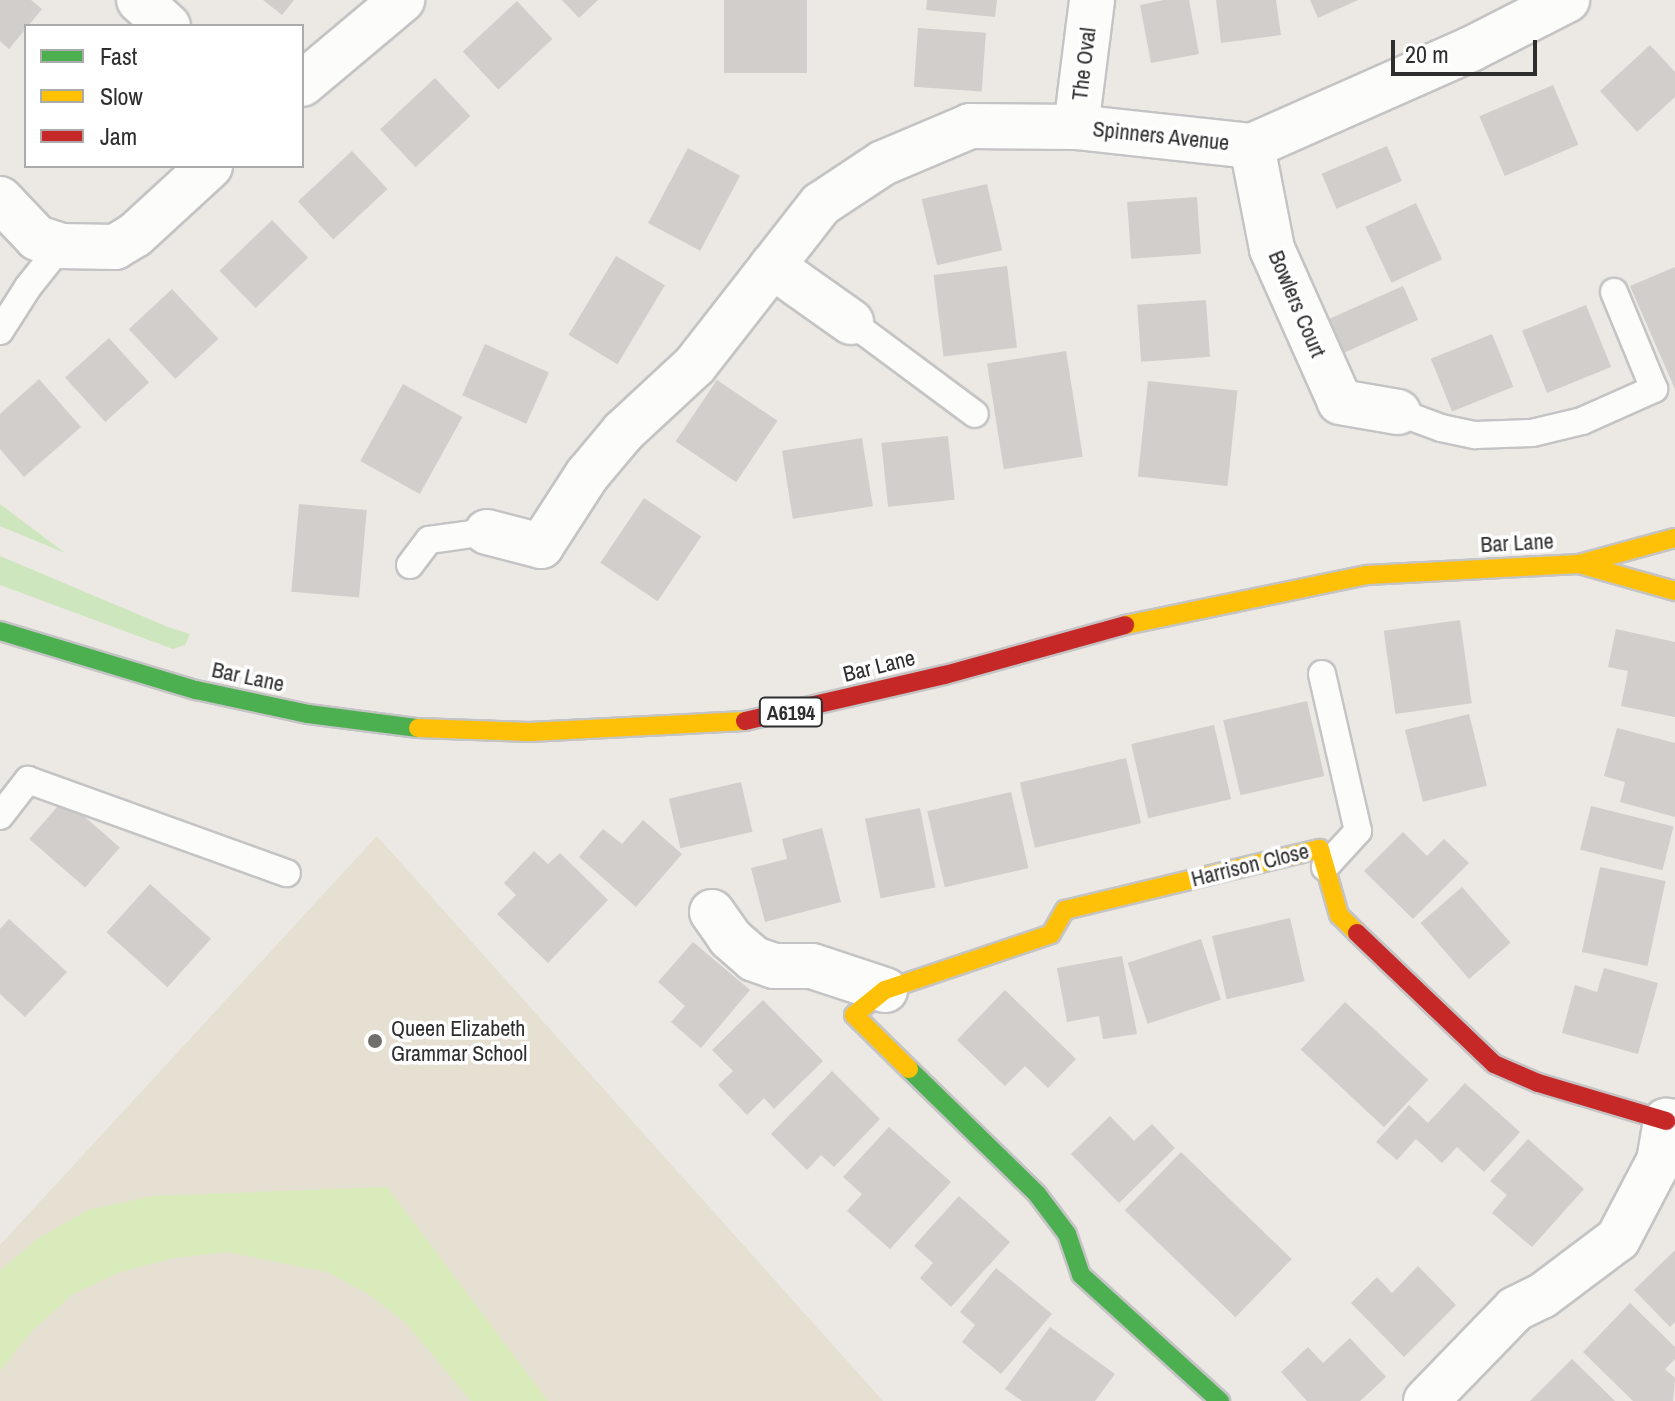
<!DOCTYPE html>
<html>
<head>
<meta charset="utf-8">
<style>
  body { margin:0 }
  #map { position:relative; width:1675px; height:1401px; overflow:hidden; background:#ece8e4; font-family:"Archivo Narrow",sans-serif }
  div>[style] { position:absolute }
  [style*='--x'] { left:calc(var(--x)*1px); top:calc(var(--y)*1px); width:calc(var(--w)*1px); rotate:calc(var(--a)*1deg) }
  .education>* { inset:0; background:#e6e0d3 }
  .green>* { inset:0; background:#cee6be }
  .pitch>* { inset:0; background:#d9eabb }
  .building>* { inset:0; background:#d1cecb; transform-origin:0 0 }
  .roads { filter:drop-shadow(2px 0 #c5c4c5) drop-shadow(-2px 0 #c5c4c5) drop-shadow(0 2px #c5c4c5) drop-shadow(0 -2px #c5c4c5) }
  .lane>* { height:26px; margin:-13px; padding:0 13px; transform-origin:13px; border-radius:13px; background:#fcfcfb }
  .street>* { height:44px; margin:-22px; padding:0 22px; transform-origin:22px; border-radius:22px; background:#fcfcfb }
  .fast>* { height:18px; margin:-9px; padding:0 9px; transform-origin:9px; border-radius:9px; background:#4caf50 }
  .slow>* { height:18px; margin:-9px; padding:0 9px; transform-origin:9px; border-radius:9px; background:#ffc107 }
  .jam>* { height:18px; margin:-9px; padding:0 9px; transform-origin:9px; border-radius:9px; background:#c62828 }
  .dots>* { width:22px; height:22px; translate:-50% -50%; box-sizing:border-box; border:4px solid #fff; border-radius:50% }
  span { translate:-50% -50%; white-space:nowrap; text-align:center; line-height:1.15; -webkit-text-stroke:7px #fff; paint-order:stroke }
  .shield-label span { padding:2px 6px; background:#fff; border:2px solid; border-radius:6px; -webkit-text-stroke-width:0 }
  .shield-label { font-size:20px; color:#2e2e2e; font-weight:700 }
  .street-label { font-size:22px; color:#2e2e2e }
  .poi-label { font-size:22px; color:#2e2e2e }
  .left { translate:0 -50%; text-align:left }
  .legend { position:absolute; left:24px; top:24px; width:280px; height:144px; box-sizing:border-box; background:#fff; border:2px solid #ababab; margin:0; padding:10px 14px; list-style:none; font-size:24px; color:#2e2e2e }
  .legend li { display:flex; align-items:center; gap:16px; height:40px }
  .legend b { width:40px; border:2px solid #ababab }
  .scale { position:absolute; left:1391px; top:40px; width:146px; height:36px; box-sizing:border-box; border:4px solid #2e2e2e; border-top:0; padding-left:10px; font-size:24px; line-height:28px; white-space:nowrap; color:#2e2e2e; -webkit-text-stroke:6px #fff; paint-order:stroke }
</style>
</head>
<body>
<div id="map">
  <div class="education">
    <i style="clip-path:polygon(377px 836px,883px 1401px,0 1401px,0 1245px)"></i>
  </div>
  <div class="green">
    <i style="clip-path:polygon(0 504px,65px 553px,0 526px)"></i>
    <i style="clip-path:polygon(0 556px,168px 627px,190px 634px,185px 645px,173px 649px,0 585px)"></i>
  </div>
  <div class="pitch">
    <i style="clip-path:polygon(387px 1187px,548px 1401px,471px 1401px,405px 1322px,368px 1294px,327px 1272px,227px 1252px,174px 1258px,121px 1272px,73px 1294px,31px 1332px,0 1371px,0 1271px,37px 1239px,88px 1210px,153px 1196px)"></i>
  </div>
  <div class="building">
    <i style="clip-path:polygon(0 0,31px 0,42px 9px,9px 49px,0 41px)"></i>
    <i style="clip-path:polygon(263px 0,294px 0,282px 15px)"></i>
    <i style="clip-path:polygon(562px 0,598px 0,579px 18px)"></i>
    <i style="left:724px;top:0;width:83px;height:73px"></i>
    <i style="clip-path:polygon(927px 0,997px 0,995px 17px,926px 10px)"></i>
    <i style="clip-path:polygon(1164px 0,1189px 0,1199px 54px,1151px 63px,1140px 5px)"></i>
    <i style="clip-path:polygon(1216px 0,1276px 0,1281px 35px,1221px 43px)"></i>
    <i style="clip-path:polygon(1310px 0,1358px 0,1318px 18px)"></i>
    <i style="left:517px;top:1px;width:52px;height:74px;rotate:47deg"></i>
    <i style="left:918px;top:28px;width:68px;height:59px;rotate:4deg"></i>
    <i style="clip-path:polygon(1650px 45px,1675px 72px,1675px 97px,1637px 132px,1600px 91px)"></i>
    <i style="left:435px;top:78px;width:52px;height:75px;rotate:47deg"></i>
    <i style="left:1553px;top:85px;width:65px;height:80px;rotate:67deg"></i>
    <i style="left:1387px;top:146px;width:38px;height:71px;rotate:67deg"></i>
    <i style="left:688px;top:148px;width:59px;height:85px;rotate:28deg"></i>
    <i style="left:352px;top:151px;width:52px;height:74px;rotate:47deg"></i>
    <i style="left:987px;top:184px;width:68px;height:67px;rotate:77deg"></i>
    <i style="left:1197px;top:197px;width:57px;height:70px;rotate:86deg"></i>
    <i style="left:1416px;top:203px;width:62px;height:56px;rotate:65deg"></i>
    <i style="left:272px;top:220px;width:52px;height:73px;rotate:46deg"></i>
    <i style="left:616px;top:256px;width:57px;height:92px;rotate:31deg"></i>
    <i style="left:1007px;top:266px;width:82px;height:74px;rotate:83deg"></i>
    <i style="clip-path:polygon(1675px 267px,1675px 389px,1630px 286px)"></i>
    <i style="left:1403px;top:286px;width:37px;height:83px;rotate:66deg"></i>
    <i style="left:172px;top:289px;width:68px;height:59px;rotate:47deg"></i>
    <i style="left:1206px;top:300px;width:57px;height:69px;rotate:86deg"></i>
    <i style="left:1586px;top:305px;width:67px;height:69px;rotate:68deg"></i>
    <i style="left:1492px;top:334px;width:57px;height:66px;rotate:68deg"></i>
    <i style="left:109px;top:338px;width:60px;height:59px;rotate:48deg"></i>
    <i style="left:485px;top:344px;width:70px;height:56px;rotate:24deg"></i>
    <i style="left:1066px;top:351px;width:107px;height:80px;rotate:81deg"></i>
    <i style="clip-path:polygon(39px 379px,81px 427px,24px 477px,0 449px,0 414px)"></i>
    <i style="left:717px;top:380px;width:73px;height:74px;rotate:34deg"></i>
    <i style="left:1148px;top:381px;width:90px;height:96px;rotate:6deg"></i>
    <i style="left:403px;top:384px;width:68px;height:88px;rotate:29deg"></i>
    <i style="left:948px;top:436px;width:64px;height:67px;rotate:84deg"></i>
    <i style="left:862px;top:438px;width:69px;height:81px;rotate:81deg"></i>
    <i style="left:644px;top:498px;width:69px;height:78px;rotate:34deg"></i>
    <i style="left:299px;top:504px;width:68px;height:88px;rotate:5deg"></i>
    <i style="left:1460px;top:620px;width:84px;height:77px;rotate:82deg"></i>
    <i style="clip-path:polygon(1616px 629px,1675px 642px,1675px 717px,1621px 706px,1628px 671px,1608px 667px)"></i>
    <i style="left:1307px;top:701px;width:77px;height:86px;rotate:77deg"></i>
    <i style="left:1469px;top:714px;width:74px;height:66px;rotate:76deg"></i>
    <i style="left:1214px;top:725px;width:76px;height:85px;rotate:77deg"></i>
    <i style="clip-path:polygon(1617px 728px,1675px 743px,1675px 817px,1620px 802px,1625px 782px,1604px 776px)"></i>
    <i style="left:1126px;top:758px;width:67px;height:109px;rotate:77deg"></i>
    <i style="left:741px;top:782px;width:51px;height:74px;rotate:77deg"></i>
    <i style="left:1011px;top:792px;width:78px;height:86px;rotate:77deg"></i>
    <i style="left:64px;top:799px;width:74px;height:53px;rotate:41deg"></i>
    <i style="left:1591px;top:806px;width:85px;height:45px;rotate:14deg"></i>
    <i style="left:920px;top:808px;width:81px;height:56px;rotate:79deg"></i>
    <i style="clip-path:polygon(643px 820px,682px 854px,636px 907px,579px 857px,603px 829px,622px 844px)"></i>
    <i style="clip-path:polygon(822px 828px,841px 902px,765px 922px,751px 868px,787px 859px,782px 839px)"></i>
    <i style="clip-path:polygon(1403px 832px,1427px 856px,1444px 839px,1469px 863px,1413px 919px,1364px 871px)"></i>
    <i style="clip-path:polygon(534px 851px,548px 864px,560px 853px,608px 900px,548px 963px,497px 914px,516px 895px,504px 883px)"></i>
    <i style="left:1600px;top:867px;width:67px;height:87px;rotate:12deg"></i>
    <i style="left:150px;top:884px;width:82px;height:65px;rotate:42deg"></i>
    <i style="left:1462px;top:887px;width:74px;height:55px;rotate:49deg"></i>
    <i style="left:1290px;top:918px;width:65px;height:80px;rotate:77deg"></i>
    <i style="clip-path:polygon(9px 919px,67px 972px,25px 1017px,0 994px,0 929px)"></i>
    <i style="left:1201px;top:939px;width:64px;height:77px;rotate:72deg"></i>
    <i style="clip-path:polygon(693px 942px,750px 990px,701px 1048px,671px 1022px,685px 1006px,658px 982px)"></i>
    <i style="clip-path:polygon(1122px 956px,1137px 1034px,1103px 1039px,1099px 1016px,1067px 1022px,1057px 968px)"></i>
    <i style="clip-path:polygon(1604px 968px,1658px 983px,1638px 1054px,1562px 1033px,1575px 985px,1597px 992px)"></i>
    <i style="clip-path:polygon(1005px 990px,1076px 1059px,1048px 1088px,1025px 1066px,1005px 1086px,957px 1040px)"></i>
    <i style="clip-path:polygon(763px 1000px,823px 1061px,774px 1109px,764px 1098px,747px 1115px,718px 1085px,733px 1071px,712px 1050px)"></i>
    <i style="left:1345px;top:1002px;width:114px;height:65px;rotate:43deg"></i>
    <i style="clip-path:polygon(832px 1071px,880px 1119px,834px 1167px,821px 1155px,807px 1170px,771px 1134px)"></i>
    <i style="clip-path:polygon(1465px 1083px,1520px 1132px,1484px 1172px,1457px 1147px,1442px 1163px,1416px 1139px,1397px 1160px,1376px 1142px,1409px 1105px,1428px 1123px)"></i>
    <i style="clip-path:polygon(1110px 1116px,1134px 1141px,1152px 1124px,1175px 1148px,1119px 1203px,1071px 1154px)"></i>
    <i style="clip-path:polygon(889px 1127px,951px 1182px,890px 1249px,847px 1211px,862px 1194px,843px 1177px)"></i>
    <i style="clip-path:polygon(1528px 1139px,1584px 1189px,1532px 1247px,1492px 1213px,1507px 1195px,1490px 1181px)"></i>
    <i style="left:1181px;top:1152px;width:154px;height:81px;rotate:44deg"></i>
    <i style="clip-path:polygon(959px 1196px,1010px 1242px,951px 1307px,920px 1278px,933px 1263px,914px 1246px)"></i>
    <i style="clip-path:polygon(1675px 1250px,1675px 1322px,1670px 1327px,1634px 1290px)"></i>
    <i style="clip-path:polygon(1418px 1266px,1456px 1305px,1404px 1357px,1351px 1303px,1377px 1277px,1392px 1293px)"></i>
    <i style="clip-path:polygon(996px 1268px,1052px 1314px,1001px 1374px,962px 1342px,975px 1325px,960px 1312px)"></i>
    <i style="clip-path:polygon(1630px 1303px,1675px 1347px,1675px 1359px,1665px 1369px,1675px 1378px,1673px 1401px,1633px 1401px,1583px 1352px)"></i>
    <i style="clip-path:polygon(1050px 1327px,1115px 1374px,1095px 1401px,1022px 1401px,1005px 1389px)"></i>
    <i style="clip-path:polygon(1350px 1338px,1386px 1377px,1360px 1401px,1307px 1401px,1281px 1372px,1308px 1347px,1323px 1363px)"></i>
    <i style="clip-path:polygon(1572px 1359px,1615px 1401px,1530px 1401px)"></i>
  </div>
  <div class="roads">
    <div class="lane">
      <i style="--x:851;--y:322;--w:154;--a:36.6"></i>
      <i style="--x:0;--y:331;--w:52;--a:-57.5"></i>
      <i style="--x:28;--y:287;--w:53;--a:-51.2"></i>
      <i style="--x:1398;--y:412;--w:46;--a:20.4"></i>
      <i style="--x:1441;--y:428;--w:35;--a:12"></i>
      <i style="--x:1475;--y:435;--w:57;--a:-2"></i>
      <i style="--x:1532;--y:433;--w:51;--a:-13.5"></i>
      <i style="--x:1582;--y:421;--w:79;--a:-24"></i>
      <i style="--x:1654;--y:389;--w:105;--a:-112.4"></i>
      <i style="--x:410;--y:565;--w:31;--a:-53"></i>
      <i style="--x:429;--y:540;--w:59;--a:-7.9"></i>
      <i style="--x:1322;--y:674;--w:161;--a:77.1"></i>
      <i style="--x:1358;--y:831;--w:49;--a:132.5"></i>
      <i style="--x:0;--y:816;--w:46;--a:-52.1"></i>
      <i style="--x:28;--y:780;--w:275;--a:19.8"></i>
    </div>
    <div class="street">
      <i style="--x:139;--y:0;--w:39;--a:42"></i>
      <i style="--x:302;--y:84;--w:131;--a:-40"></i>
      <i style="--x:1076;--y:127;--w:128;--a:-82.8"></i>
      <i style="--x:1252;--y:146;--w:105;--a:79"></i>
      <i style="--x:1272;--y:249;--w:167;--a:66"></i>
      <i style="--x:1340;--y:402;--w:59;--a:9.8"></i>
      <i style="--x:0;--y:199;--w:54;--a:46.5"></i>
      <i style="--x:37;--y:238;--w:25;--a:18"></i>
      <i style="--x:61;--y:246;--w:54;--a:1.1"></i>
      <i style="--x:115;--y:247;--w:23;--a:-31"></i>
      <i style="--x:135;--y:235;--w:102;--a:-42.6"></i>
      <i style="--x:772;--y:266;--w:97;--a:35.3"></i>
      <i style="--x:487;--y:532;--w:56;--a:14.5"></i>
      <i style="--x:541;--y:546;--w:85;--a:-57.1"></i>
      <i style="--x:587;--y:475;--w:56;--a:-50.1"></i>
      <i style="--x:623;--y:432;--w:98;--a:-42.9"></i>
      <i style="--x:695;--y:365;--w:204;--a:-52"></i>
      <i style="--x:821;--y:204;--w:74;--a:-33.5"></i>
      <i style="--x:883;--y:163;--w:95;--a:-23"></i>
      <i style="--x:970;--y:126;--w:106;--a:0.5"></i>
      <i style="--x:1076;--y:127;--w:177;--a:6.2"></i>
      <i style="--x:1252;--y:146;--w:240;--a:-23.9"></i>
      <i style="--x:1471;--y:49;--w:108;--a:-27"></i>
      <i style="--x:712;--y:912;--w:32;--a:55"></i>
      <i style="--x:730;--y:938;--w:32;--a:41"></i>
      <i style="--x:754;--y:959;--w:21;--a:19"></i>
      <i style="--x:774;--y:966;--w:38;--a:0"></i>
      <i style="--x:812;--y:966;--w:77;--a:18.2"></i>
      <i style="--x:1426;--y:1401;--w:128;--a:-45.9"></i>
      <i style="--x:1515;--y:1309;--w:30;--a:-26"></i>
      <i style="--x:1542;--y:1296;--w:95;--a:-36.9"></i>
      <i style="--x:1618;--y:1239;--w:88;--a:-62.3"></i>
      <i style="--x:1659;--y:1161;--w:41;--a:-80.1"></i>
      <i style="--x:1666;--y:1121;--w:9;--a:6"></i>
    </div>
    <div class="fast">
      <i style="--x:0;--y:631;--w:205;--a:16.8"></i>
      <i style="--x:196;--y:690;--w:115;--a:12.1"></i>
      <i style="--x:308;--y:714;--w:111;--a:7.3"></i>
      <i style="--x:909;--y:1069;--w:179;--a:44.3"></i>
      <i style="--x:1037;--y:1194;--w:50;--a:53.1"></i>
      <i style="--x:1067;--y:1234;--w:43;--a:71.1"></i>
      <i style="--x:1081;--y:1275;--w:188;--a:42.2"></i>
    </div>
    <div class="slow">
      <i style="--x:1579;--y:564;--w:100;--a:15.7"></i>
      <i style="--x:1125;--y:625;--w:247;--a:-11.7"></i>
      <i style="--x:1367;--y:575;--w:212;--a:-3"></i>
      <i style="--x:1579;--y:564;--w:99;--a:-15.2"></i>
      <i style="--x:418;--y:728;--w:111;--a:2.1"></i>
      <i style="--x:529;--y:732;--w:216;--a:-2.9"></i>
      <i style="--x:909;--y:1069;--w:77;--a:-135.5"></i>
      <i style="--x:854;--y:1015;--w:40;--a:-39"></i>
      <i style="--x:885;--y:990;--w:175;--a:-18.6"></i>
      <i style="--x:1051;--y:934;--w:28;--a:-60"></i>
      <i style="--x:1065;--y:910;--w:262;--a:-13.5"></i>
      <i style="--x:1320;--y:849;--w:69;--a:73.9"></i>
      <i style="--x:1339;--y:915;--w:25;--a:45"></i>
    </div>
    <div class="jam">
      <i style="--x:745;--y:721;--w:205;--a:-13"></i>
      <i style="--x:945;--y:675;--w:187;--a:-15.5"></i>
      <i style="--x:1357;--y:933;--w:190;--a:43.7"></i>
      <i style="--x:1494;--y:1064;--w:48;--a:23.4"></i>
      <i style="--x:1538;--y:1083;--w:134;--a:16.5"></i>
    </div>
  </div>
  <div class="dots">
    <i style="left:375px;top:1041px;background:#706f6e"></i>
  </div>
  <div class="shield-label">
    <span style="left:791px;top:712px">A6194</span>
  </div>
  <div class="street-label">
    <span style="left:1084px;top:64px;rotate:-83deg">The Oval</span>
    <span style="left:1161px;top:136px;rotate:6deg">Spinners Avenue</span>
    <span style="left:1297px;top:304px;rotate:67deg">Bowlers Court</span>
    <span style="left:1517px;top:543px;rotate:-3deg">Bar Lane</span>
    <span style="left:879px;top:666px;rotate:-14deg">Bar Lane</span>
    <span style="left:248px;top:677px;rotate:12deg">Bar Lane</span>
    <span style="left:1250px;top:865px;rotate:-14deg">Harrison Close</span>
  </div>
  <div class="poi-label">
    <span class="left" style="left:391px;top:1041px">Queen Elizabeth<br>Grammar School</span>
  </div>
  <ul class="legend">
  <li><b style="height:10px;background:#4caf50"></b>Fast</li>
  <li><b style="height:10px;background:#ffc107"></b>Slow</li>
  <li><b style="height:10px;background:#c62828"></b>Jam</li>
  </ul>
  <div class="scale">20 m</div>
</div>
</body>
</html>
